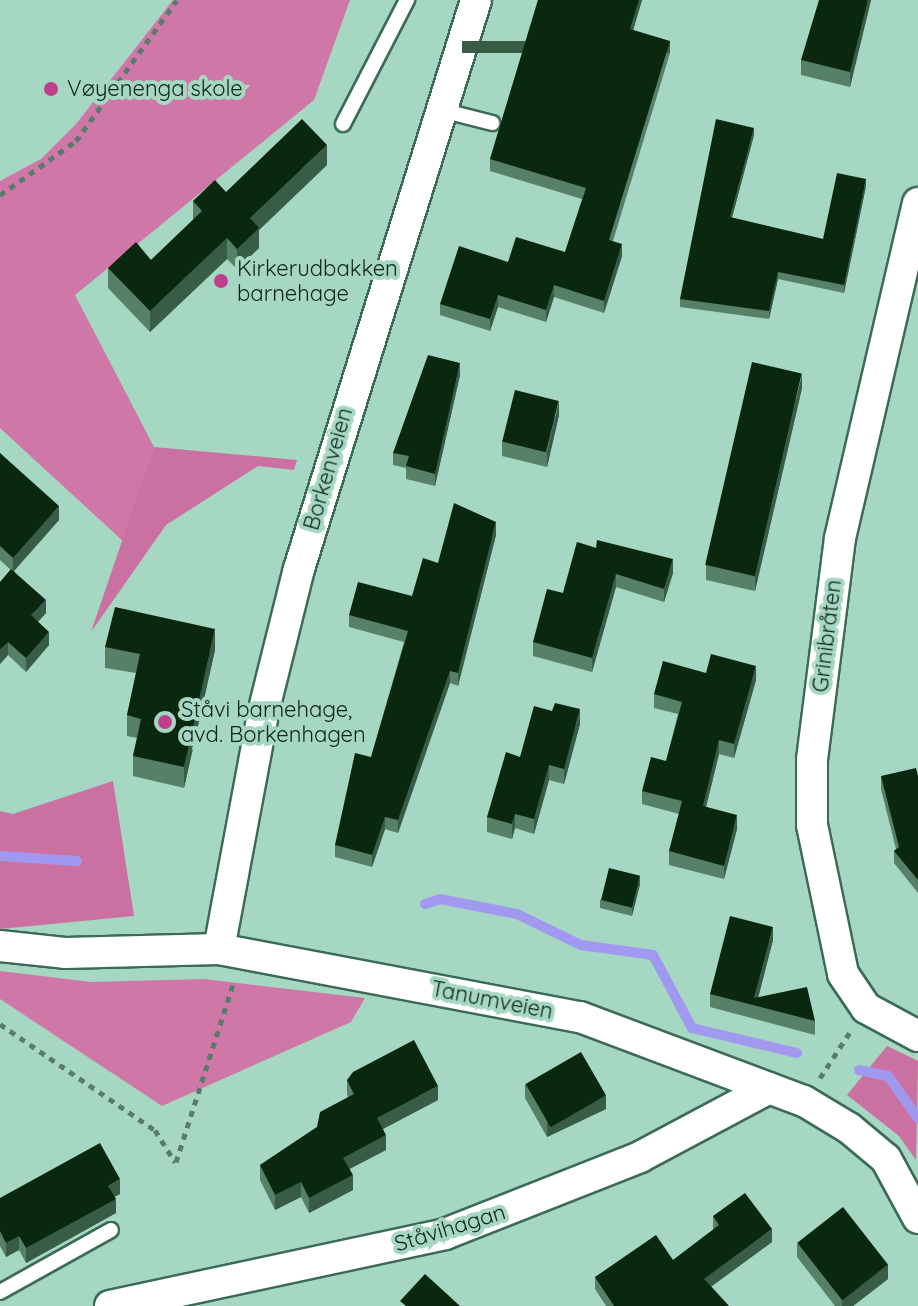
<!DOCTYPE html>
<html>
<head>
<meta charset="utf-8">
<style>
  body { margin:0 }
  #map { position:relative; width:918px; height:1306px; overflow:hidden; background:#a5d7c2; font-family:Quicksand,sans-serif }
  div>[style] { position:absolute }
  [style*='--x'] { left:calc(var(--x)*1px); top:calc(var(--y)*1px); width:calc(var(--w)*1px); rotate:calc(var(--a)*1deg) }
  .green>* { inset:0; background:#cf78a7 }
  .forest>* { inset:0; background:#ca71a1 }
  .stream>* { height:10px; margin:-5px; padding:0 5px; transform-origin:5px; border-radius:5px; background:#a199f0 }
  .path>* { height:5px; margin-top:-2.5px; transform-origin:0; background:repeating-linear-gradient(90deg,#597b6d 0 6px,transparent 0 12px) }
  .roads { filter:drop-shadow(2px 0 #3c6a58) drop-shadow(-2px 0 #3c6a58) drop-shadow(0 2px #3c6a58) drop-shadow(0 -2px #3c6a58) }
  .service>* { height:14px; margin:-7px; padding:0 7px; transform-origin:7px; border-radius:7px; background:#fff }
  .minor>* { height:30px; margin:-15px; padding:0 15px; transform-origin:15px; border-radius:15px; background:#fff }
  .wall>* { inset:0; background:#578068 }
  .shaded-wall>* { inset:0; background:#385c45; transform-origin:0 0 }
  .building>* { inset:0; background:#09280f; transform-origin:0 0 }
  .dots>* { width:22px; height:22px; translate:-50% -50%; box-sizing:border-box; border:4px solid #a5d7c2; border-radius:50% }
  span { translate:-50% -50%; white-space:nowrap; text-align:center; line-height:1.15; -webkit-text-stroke:8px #a5d7c2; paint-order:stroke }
  .poi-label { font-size:22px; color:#10241c }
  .left { translate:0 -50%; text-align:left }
  .street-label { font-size:22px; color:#10241c }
</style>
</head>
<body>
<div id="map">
  <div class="green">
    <i style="clip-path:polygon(173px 0,350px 0,314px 100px,75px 295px,154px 447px,124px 542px,0 428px,0 181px,41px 159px,76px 124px)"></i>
    <i style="clip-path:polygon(0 971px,91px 982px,204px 979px,365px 998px,351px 1022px,162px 1106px,0 999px)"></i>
  </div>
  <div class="forest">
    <i style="clip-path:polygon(154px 447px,297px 460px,294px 470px,258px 466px,166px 525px,91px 632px)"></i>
    <i style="clip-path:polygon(113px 781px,134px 916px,0 929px,0 811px,13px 814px)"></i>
    <i style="clip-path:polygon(887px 1046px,918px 1061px,916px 1160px,899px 1136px,847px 1095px)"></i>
  </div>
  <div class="stream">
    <i style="--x:0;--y:856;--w:77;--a:3.7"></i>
    <i style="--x:425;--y:904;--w:16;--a:-18"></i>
    <i style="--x:440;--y:899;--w:78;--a:11"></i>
    <i style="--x:517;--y:914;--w:71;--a:25.8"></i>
    <i style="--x:581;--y:945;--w:73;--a:7.9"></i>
    <i style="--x:653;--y:955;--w:83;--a:61.9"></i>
    <i style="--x:692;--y:1028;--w:108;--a:13.4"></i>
    <i style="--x:859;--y:1070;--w:30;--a:12"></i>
    <i style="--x:888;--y:1076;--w:52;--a:54.5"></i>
  </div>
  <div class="path">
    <i style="--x:0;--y:195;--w:93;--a:-35.4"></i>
    <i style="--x:76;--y:141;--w:173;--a:-54.4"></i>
    <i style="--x:0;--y:1024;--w:188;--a:34.4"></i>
    <i style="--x:155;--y:1130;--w:38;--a:58"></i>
    <i style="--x:820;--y:1078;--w:55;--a:-56.9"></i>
    <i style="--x:176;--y:1162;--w:190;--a:-72.2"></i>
  </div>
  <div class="roads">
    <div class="service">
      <i style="--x:441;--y:110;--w:53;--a:14.3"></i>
      <i style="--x:343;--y:124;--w:140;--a:-62.7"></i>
      <i style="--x:0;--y:1292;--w:127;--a:-29.2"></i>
    </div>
    <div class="minor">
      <i style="--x:918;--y:203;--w:344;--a:103.1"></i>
      <i style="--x:840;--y:538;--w:224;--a:97.2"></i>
      <i style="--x:812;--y:760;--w:65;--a:90"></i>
      <i style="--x:812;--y:825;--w:152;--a:78.2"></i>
      <i style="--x:843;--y:974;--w:41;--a:55.9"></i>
      <i style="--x:866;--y:1008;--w:59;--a:28.3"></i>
      <i style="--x:0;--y:946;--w:65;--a:6.1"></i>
      <i style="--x:65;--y:953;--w:154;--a:-1.5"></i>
      <i style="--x:219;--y:949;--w:367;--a:10.7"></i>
      <i style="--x:580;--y:1017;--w:239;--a:20.6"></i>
      <i style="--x:804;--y:1101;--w:52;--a:31"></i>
      <i style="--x:849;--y:1128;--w:48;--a:40"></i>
      <i style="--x:886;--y:1159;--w:67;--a:61.5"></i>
      <i style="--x:219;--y:949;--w:240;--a:-79.4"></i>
      <i style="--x:263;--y:713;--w:148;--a:-76"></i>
      <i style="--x:299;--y:569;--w:596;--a:-72.72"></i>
      <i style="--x:110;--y:1306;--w:343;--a:-12.1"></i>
      <i style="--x:445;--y:1234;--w:210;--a:-21.5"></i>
      <i style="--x:640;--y:1157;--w:146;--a:-28.1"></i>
    </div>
  </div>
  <div class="wall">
    <i style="clip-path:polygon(538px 0,642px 0,633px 30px,670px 53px,613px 241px,622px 256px,604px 313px,554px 297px,546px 322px,498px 307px,490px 331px,440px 315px,440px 304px,508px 262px,565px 252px,582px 199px,490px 171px,490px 159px)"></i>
    <i style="clip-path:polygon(871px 0,850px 87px,801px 75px,801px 60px)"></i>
    <i style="clip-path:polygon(754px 135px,732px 218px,823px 239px,866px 186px,844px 293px,778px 279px,769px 319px,680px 307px,680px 299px)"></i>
    <i style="clip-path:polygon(327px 165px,259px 230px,259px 248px,237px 269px,227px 259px,150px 332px,108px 288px,108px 268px,151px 260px,193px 220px,193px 201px,226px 192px)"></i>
    <i style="clip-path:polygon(460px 375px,435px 486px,406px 479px,406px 468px,393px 465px,393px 453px)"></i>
    <i style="clip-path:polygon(802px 388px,755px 591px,706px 580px,706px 565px)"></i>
    <i style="clip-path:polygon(559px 415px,547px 467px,502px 456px,502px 441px)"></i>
    <i style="clip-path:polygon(0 453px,59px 520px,14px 571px,46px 613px,38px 622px,49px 645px,26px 672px,8px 655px,0 664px,11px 570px,0 560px)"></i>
    <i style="clip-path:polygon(496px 535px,458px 686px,450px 683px,398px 833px,385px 829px,372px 867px,335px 857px,335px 845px,371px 757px,404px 642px,349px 627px,349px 615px,412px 596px,438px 563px)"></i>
    <i style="clip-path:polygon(577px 542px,673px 573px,664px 602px,616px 587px,592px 672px,533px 656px,533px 642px,563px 593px)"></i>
    <i style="clip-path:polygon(105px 647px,215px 650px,184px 788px,133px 776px,133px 756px,137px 738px,127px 736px,127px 715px,136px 673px,105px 668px)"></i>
    <i style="clip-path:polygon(706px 673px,756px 680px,734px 758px,719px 754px,706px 807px,737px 829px,724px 879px,669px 865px,669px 851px,679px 814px,642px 804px,642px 791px,666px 761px,678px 714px,654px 708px,654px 694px)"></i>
    <i style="clip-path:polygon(580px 724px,564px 784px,549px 780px,534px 834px,515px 828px,512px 839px,487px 832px,487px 817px,520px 757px)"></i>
    <i style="clip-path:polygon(881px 776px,918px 776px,918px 893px,894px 863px,894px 851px,896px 849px,881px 789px)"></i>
    <i style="clip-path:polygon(640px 884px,632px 916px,600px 908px,600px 900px)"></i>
    <i style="clip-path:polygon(773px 940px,758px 998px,815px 1021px,815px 1035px,710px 1007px,710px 994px)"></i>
    <i style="clip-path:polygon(347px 1080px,438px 1100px,383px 1129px,386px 1150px,350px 1169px,353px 1190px,309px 1213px,301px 1197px,275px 1210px,260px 1180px,260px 1165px,317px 1127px,348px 1097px,347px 1094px)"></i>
    <i style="clip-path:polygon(525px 1084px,606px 1109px,547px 1137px,525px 1098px)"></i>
    <i style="clip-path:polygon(120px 1194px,114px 1197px,116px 1213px,26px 1263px,19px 1250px,6px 1257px,0 1246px,0 1198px)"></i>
    <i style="clip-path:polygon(713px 1216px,772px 1242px,711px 1286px,729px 1306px,606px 1306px,595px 1289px,595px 1277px,673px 1260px,713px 1230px)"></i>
    <i style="clip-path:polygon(797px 1243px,888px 1279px,853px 1306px,835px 1306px,797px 1257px)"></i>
  </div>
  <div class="shaded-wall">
    <i style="clip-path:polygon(639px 0,642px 0,630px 41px,630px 29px)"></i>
    <i style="clip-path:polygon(868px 0,871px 0,850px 87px,850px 72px)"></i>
    <i style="left:670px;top:41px;width:12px;height:208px;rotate:90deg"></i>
    <i style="clip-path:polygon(754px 128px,754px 135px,730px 225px,730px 217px)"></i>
    <i style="clip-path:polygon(327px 145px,327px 165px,259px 230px,259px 248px,237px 269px,237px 249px,250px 218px)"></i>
    <i style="clip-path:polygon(866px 179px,866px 186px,844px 293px,844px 285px)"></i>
    <i style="clip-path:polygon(227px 238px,227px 259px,150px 332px,150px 311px)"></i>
    <i style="clip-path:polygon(622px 244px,622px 256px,604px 313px,604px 301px)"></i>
    <i style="clip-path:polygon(778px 272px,778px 279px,769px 319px,769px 311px)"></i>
    <i style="clip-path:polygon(554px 285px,554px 297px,546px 322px,546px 310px)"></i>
    <i style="clip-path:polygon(498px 295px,498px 307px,490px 331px,490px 319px)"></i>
    <i style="clip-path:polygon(460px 363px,460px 375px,435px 486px,435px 474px)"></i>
    <i style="clip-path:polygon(802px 374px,802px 388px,755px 591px,755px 576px)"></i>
    <i style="clip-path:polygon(559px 401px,559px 415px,547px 467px,547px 452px)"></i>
    <i style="clip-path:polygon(59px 506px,59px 520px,13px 572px,13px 558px)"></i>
    <i style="clip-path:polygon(496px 522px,496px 535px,458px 686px,458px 673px)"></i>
    <i style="clip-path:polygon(673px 559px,673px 573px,664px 602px,664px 589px)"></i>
    <i style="clip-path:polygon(616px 574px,616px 587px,592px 672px,592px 658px)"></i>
    <i style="clip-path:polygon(46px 600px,46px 613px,31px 629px,31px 615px)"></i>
    <i style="clip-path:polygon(215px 629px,215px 650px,184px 788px,184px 767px)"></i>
    <i style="clip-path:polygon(49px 632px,49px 645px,26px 672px,26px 658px)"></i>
    <i style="clip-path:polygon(8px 642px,8px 655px,0 664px,0 650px)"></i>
    <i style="clip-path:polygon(756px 666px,756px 680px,734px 758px,734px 744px)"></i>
    <i style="clip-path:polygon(450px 671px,450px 683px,398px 833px,398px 820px)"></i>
    <i style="clip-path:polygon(580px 709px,580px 724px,564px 784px,564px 769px)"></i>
    <i style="clip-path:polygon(719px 740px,719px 754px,703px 819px,703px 806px)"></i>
    <i style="clip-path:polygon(549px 765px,549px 780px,534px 834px,534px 819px)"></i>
    <i style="clip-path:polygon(515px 814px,515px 828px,512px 839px,512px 824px)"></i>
    <i style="clip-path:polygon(737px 815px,737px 829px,724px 879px,724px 866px)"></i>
    <i style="clip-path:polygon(385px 817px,385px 829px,372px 867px,372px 855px)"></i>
    <i style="clip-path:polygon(640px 876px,640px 884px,632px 916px,632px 909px)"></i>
    <i style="clip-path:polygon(773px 927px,773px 940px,756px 1006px,754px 998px)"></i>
    <i style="clip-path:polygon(438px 1086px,438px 1100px,377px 1132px,377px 1118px)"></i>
    <i style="clip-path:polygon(606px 1095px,606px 1109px,547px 1137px,547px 1122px)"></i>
    <i style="clip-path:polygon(386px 1135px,386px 1150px,343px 1172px,343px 1158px)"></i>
    <i style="clip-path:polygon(353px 1175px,353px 1190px,309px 1213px,309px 1198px)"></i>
    <i style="clip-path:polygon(120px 1179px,120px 1194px,108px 1200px,108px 1186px)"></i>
    <i style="clip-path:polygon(301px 1182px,301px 1197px,275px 1210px,275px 1195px)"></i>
    <i style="clip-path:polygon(116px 1199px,116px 1213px,26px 1263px,26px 1248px)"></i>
    <i style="clip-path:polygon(772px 1229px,772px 1242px,704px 1292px,704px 1279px)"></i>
    <i style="clip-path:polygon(19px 1236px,19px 1250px,6px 1257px,6px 1243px)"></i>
    <i style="clip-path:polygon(888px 1264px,888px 1279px,853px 1306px,842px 1306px,842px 1300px)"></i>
  </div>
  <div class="building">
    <i style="clip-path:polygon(538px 0,639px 0,630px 29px,670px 41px,609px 240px,622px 244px,604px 301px,554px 285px,546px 310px,498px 295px,490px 319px,440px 304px,459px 246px,508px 262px,516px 237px,565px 252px,586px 188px,490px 159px)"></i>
    <i style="clip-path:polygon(819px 0,868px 0,850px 72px,801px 60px)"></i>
    <i style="clip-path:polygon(302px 119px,327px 145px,250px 218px,259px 228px,237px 249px,227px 238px,150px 311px,108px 268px,136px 242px,151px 260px,202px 211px,193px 201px,215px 180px,226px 192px)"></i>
    <i style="clip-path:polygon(716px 119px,754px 128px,730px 217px,823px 239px,837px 173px,866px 179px,844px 285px,778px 272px,769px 311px,680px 299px)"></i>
    <i style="clip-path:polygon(428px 355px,460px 363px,435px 474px,406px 466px,409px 456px,393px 453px)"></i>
    <i style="left:752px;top:362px;width:51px;height:208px;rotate:13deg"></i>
    <i style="left:515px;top:390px;width:45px;height:53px;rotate:14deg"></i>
    <i style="clip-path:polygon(0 453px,59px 506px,13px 558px,0 546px)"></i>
    <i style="clip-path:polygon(454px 503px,496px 522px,458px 673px,450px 671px,398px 820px,385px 817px,372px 855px,335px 845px,355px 753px,371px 757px,408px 631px,349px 615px,358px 582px,412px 596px,423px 558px,438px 563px)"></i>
    <i style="clip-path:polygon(597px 540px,673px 559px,664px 589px,616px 574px,592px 658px,533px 642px,547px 589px,563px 593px,577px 542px,596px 548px)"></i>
    <i style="clip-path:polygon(11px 569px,46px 600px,31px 615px,49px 632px,26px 658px,8px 642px,0 650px,0 582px)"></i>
    <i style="clip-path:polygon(115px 607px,215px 629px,184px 767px,133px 756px,141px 719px,127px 715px,140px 654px,105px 647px)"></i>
    <i style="clip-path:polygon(711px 654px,756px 666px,734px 744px,719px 740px,703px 806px,737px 815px,724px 866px,669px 851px,682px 801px,642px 791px,651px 757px,666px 761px,682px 702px,654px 694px,663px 661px,706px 673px)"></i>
    <i style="clip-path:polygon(555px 703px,580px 709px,564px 769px,549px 765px,534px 819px,515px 814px,512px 824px,487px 817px,506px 752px,520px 757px,534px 706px,552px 711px)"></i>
    <i style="clip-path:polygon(916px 768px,918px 776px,918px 880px,894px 851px,899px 847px,881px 776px)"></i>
    <i style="left:609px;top:868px;width:32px;height:33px;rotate:14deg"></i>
    <i style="clip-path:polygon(730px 916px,773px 927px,754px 998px,807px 987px,815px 1021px,710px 994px)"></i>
    <i style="clip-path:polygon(414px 1040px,438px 1086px,377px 1118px,386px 1135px,343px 1158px,353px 1175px,309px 1198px,301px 1182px,275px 1195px,260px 1165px,317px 1127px,320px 1112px,354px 1094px,347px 1080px,353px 1072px)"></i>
    <i style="left:581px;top:1052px;width:50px;height:64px;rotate:60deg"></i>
    <i style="clip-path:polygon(100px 1143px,120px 1179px,108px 1186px,116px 1199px,26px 1248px,19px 1236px,6px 1243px,0 1231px,0 1198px)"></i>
    <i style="clip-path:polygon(745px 1193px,772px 1229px,704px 1279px,729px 1306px,614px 1306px,595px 1277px,656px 1235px,673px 1260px,719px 1225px,713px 1216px)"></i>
    <i style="left:843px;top:1207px;width:73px;height:58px;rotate:52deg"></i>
    <i style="clip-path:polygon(425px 1274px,460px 1306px,406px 1306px,400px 1301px)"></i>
  </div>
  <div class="dots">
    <i style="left:51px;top:89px;background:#be3f8b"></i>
    <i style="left:221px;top:281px;background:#be3f8b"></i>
    <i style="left:165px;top:722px;background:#be3f8b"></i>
  </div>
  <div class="poi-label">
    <span class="left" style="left:67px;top:89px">Vøyenenga skole</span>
    <span class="left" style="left:237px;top:281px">Kirkerudbakken<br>barnehage</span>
    <span class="left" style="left:181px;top:722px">Ståvi barnehage,<br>avd. Borkenhagen</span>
  </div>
  <div class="street-label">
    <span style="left:328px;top:469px;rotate:-74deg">Borkenveien</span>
    <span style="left:827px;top:636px;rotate:-83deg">Grinibråten</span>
    <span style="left:492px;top:1000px;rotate:11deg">Tanumveien</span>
    <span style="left:450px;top:1228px;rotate:-17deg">Ståvihagan</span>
  </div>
</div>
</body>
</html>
